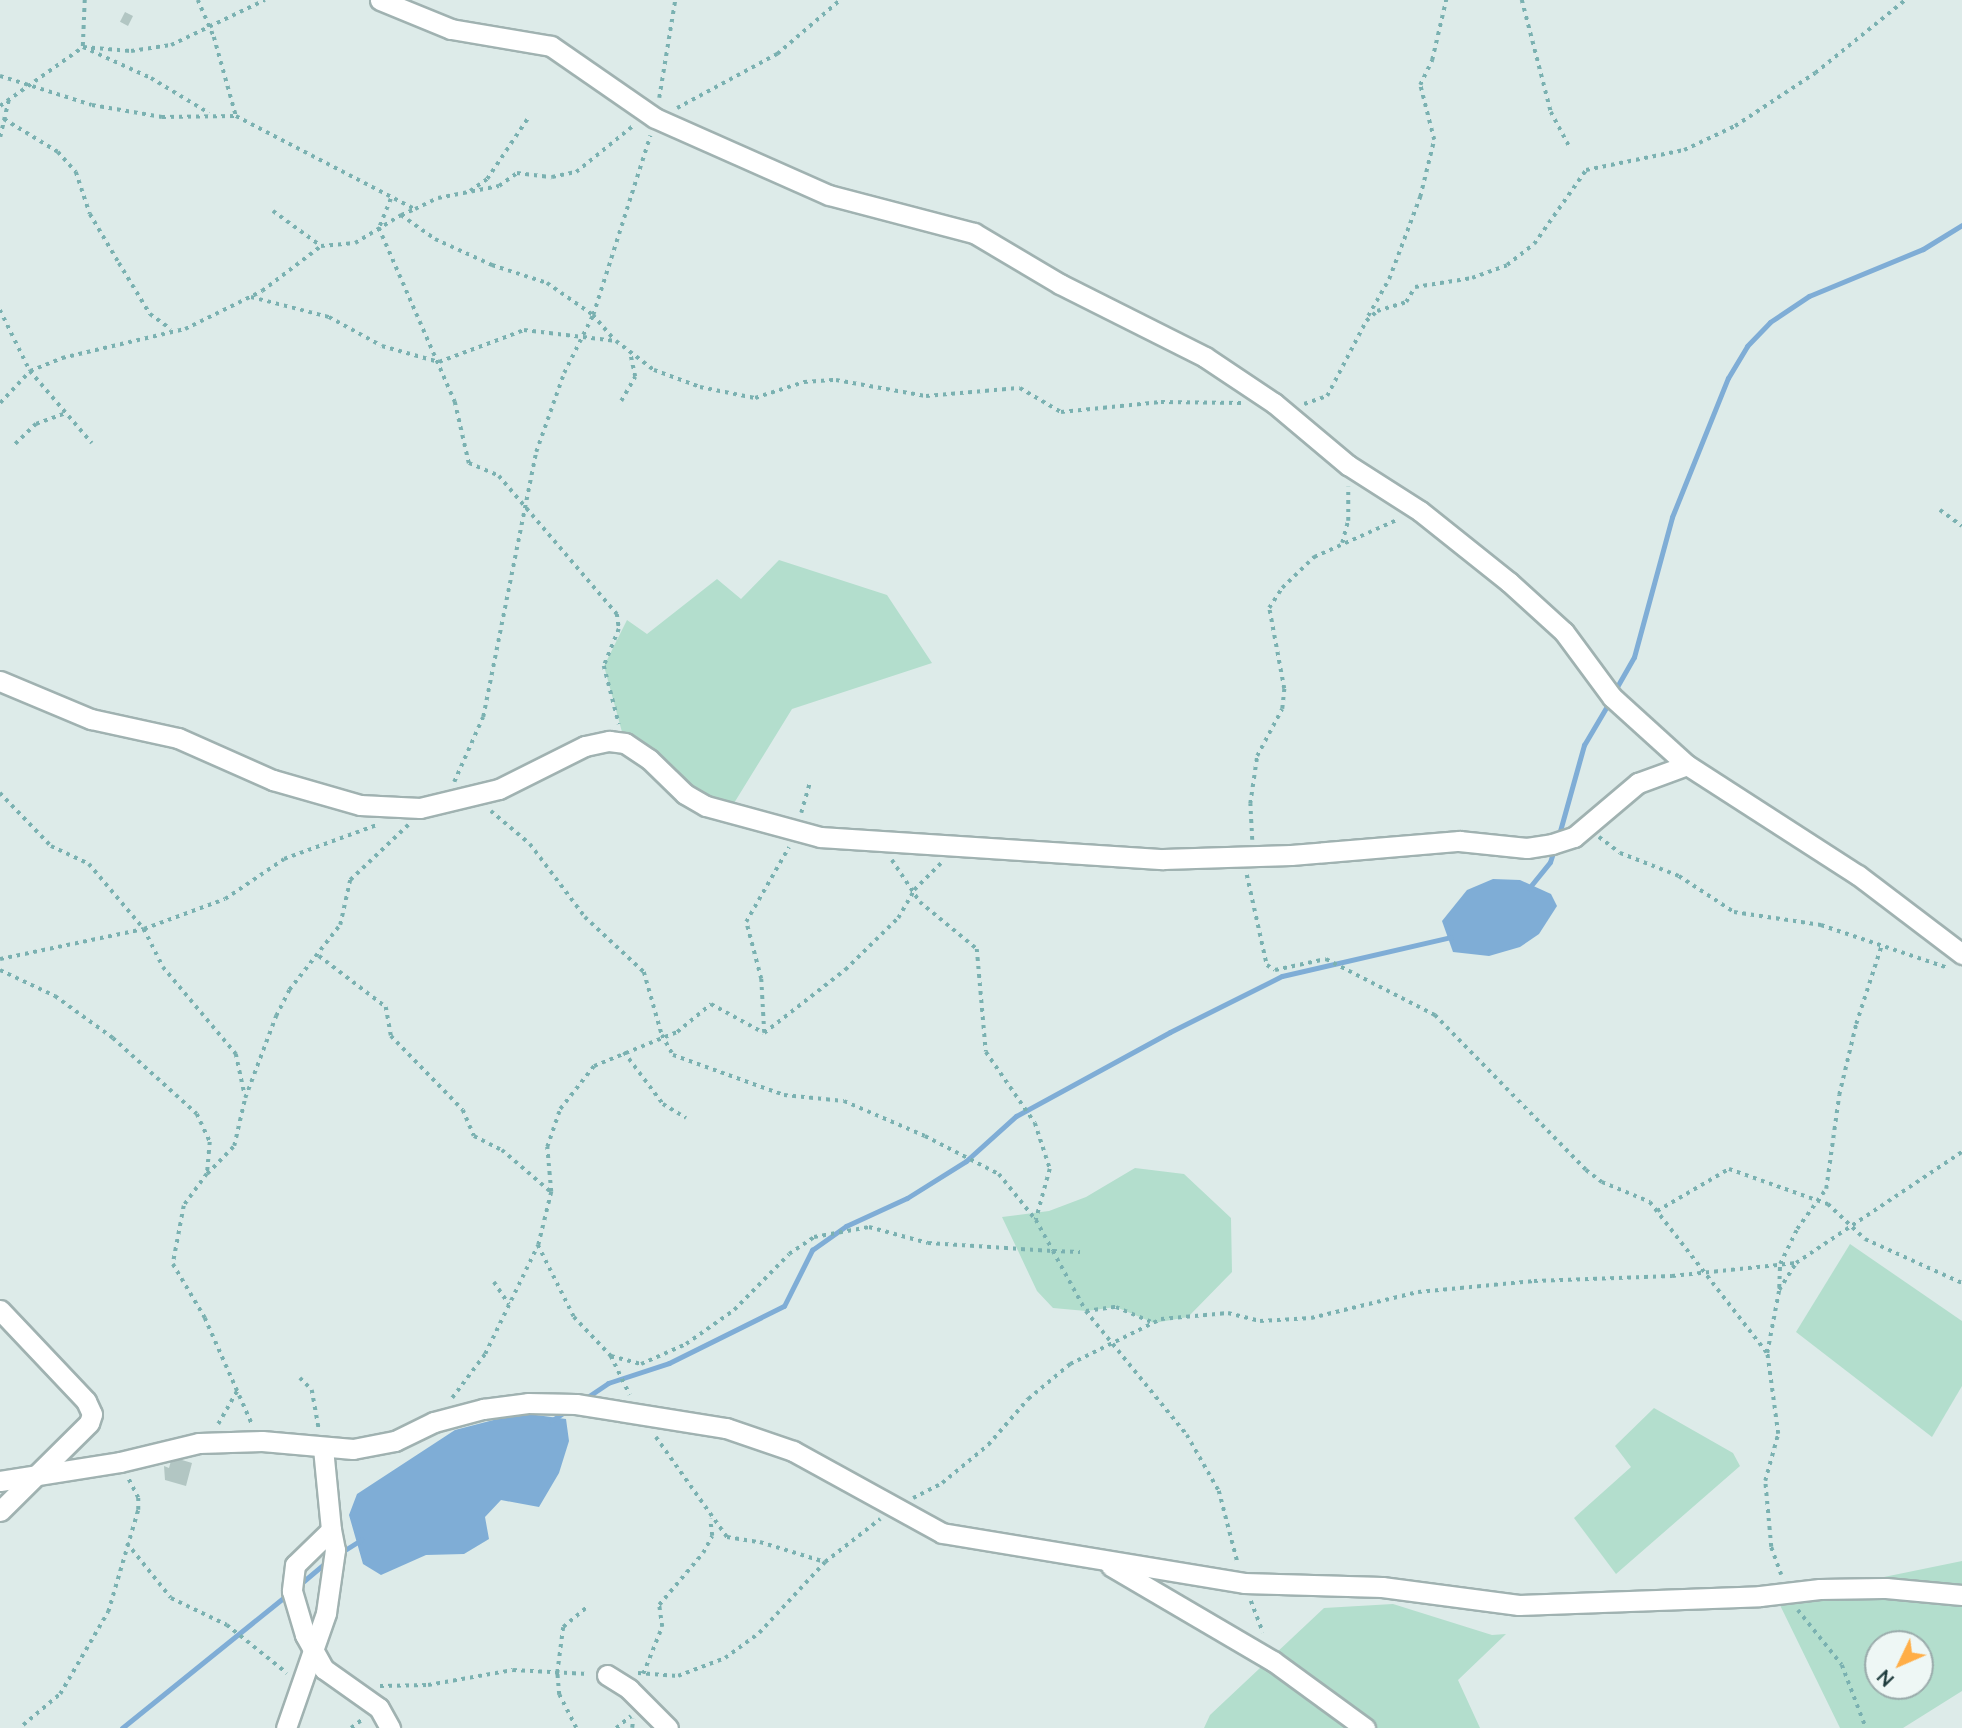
<!DOCTYPE html>
<html>
<head>
<meta charset="utf-8">
<style>
  body { margin:0 }
  #map { position:relative; width:1962px; height:1728px; overflow:hidden; background:#ddebe9; font-family:Mulish,sans-serif }
  div>[style] { position:absolute }
  [style*='--x'] { left:calc(var(--x)*1px); top:calc(var(--y)*1px); width:calc(var(--w)*1px); rotate:calc(var(--a)*1deg) }
  .green>* { inset:0; background:#b3decd }
  .water>* { inset:0; background:#7fadd6 }
  .stream>* { height:5px; margin:-2.5px; padding:0 2.5px; transform-origin:2.5px; border-radius:2.5px; background:#7fadd6 }
  .building>* { inset:0; background:#b2c6c3; transform-origin:0 0 }
  .path>* { height:3.5px; margin-top:-1.75px; transform-origin:0; background:repeating-linear-gradient(90deg,#7ab1b1 0 3.5px,transparent 0 8.5px) }
  .roads { filter:drop-shadow(2px 0 #a0b2b1) drop-shadow(-2px 0 #a0b2b1) drop-shadow(0 2px #a0b2b1) drop-shadow(0 -2px #a0b2b1) }
  .minor>* { height:19px; margin:-9.5px; padding:0 9.5px; transform-origin:9.5px; border-radius:9.5px; background:#fff }
  span { translate:-50% -50%; white-space:nowrap; text-align:center; line-height:1.15; -webkit-text-stroke:7px #eef7f5; paint-order:stroke }
  .north { position:absolute; left:1864px; top:1630px; width:70px; height:70px; box-sizing:border-box; background:#eef7f5; border:2px solid #9aabab; border-radius:50%; rotate:226deg; font-size:19px; font-weight:700; line-height:28px; text-align:center; color:#1d3a3b }
  .north::after { content:''; display:block; margin:auto; width:24px; height:32px; background:#ffae47; clip-path:polygon(50% 0,100% 100%,50% 72%,0 100%) }
</style>
</head>
<body>
<div id="map">
  <div class="green">
    <i style="clip-path:polygon(779px 560px,887px 595px,932px 663px,792px 709px,731px 808px,700px 797px,625px 743px,604px 666px,627px 620px,647px 634px,717px 579px,741px 599px)"></i>
    <i style="clip-path:polygon(1135px 1168px,1184px 1174px,1231px 1218px,1232px 1272px,1188px 1317px,1154px 1323px,1116px 1307px,1086px 1311px,1053px 1308px,1037px 1291px,1002px 1217px,1049px 1211px,1086px 1197px)"></i>
    <i style="clip-path:polygon(1850px 1244px,1962px 1321px,1962px 1386px,1932px 1437px,1796px 1332px)"></i>
    <i style="clip-path:polygon(1654px 1408px,1733px 1453px,1740px 1466px,1616px 1574px,1574px 1518px,1631px 1467px,1615px 1446px)"></i>
    <i style="clip-path:polygon(evenodd,1962px 1561px,1962px 1691px,1903px 1728px,1840px 1728px,1777px 1599px,1962px 1561px,1878px 1644px,1920px 1644px,1920px 1686px,1878px 1686px,1878px 1644px)"></i>
    <i style="clip-path:polygon(1393px 1604px,1492px 1635px,1506px 1634px,1458px 1680px,1480px 1728px,1204px 1728px,1210px 1715px,1324px 1608px)"></i>
  </div>
  <div class="water">
    <i style="clip-path:polygon(1493px 879px,1520px 880px,1551px 894px,1557px 906px,1539px 934px,1520px 947px,1489px 956px,1453px 952px,1442px 921px,1467px 890px)"></i>
    <i style="clip-path:polygon(521px 1413px,566px 1419px,569px 1441px,559px 1473px,539px 1507px,501px 1500px,485px 1517px,489px 1539px,464px 1554px,426px 1555px,381px 1575px,363px 1564px,349px 1515px,357px 1494px,455px 1430px)"></i>
  </div>
  <div class="stream">
    <i style="--x:1614;--y:692;--w:40;--a:-60.3"></i>
    <i style="--x:1634;--y:657;--w:145;--a:-74.8"></i>
    <i style="--x:1672;--y:517;--w:150;--a:-68.1"></i>
    <i style="--x:1728;--y:378;--w:37;--a:-59"></i>
    <i style="--x:1747;--y:346;--w:33;--a:-46"></i>
    <i style="--x:1770;--y:322;--w:47;--a:-33.7"></i>
    <i style="--x:1809;--y:296;--w:123;--a:-22.4"></i>
    <i style="--x:1923;--y:249;--w:46;--a:-31.6"></i>
    <i style="--x:1558;--y:838;--w:97;--a:-74.4"></i>
    <i style="--x:1584;--y:745;--w:51;--a:-59.4"></i>
    <i style="--x:1529;--y:888;--w:33;--a:-51"></i>
    <i style="--x:1550;--y:862;--w:16;--a:-72"></i>
    <i style="--x:583;--y:1400;--w:30;--a:-34"></i>
    <i style="--x:608;--y:1383;--w:64;--a:-18.2"></i>
    <i style="--x:669;--y:1363;--w:128;--a:-26.4"></i>
    <i style="--x:784;--y:1306;--w:63;--a:-63.4"></i>
    <i style="--x:812;--y:1250;--w:42;--a:-35.2"></i>
    <i style="--x:846;--y:1226;--w:67;--a:-24.7"></i>
    <i style="--x:907;--y:1198;--w:70;--a:-32.1"></i>
    <i style="--x:966;--y:1161;--w:67;--a:-42"></i>
    <i style="--x:1016;--y:1116;--w:175;--a:-28.6"></i>
    <i style="--x:1170;--y:1032;--w:125;--a:-26.6"></i>
    <i style="--x:1282;--y:976;--w:173;--a:-13"></i>
    <i style="--x:551;--y:1421;--w:22;--a:-34"></i>
    <i style="--x:340;--y:1553;--w:25;--a:-32"></i>
    <i style="--x:299;--y:1585;--w:39;--a:-40"></i>
    <i style="--x:122;--y:1728;--w:213;--a:-38.9"></i>
  </div>
  <div class="building">
    <i style="left:125px;top:12px;width:9px;height:11px;rotate:27deg"></i>
    <i style="clip-path:polygon(172px 1457px,192px 1463px,186px 1486px,165px 1480px,164px 1466px,169px 1468px)"></i>
  </div>
  <div class="path">
    <i style="--x:85;--y:0;--w:47;--a:92.4"></i>
    <i style="--x:83;--y:47;--w:75;--a:24.5"></i>
    <i style="--x:151;--y:78;--w:68;--a:31.1"></i>
    <i style="--x:198;--y:0;--w:40;--a:66.6"></i>
    <i style="--x:214;--y:37;--w:82;--a:74.4"></i>
    <i style="--x:236;--y:116;--w:202;--a:27.5"></i>
    <i style="--x:415;--y:209;--w:25;--a:-26"></i>
    <i style="--x:438;--y:198;--w:62;--a:-11.1"></i>
    <i style="--x:499;--y:186;--w:22;--a:-36"></i>
    <i style="--x:517;--y:173;--w:35;--a:7"></i>
    <i style="--x:552;--y:177;--w:25;--a:-12"></i>
    <i style="--x:576;--y:172;--w:75;--a:-39"></i>
    <i style="--x:1522;--y:0;--w:116;--a:75.5"></i>
    <i style="--x:1551;--y:112;--w:40;--a:62"></i>
    <i style="--x:0;--y:76;--w:96;--a:17.5"></i>
    <i style="--x:92;--y:105;--w:71;--a:9.7"></i>
    <i style="--x:162;--y:117;--w:74;--a:-0.8"></i>
    <i style="--x:659;--y:98;--w:99;--a:-80.7"></i>
    <i style="--x:0;--y:106;--w:102;--a:-35.4"></i>
    <i style="--x:83;--y:47;--w:48;--a:4.8"></i>
    <i style="--x:131;--y:51;--w:40;--a:-8.5"></i>
    <i style="--x:171;--y:45;--w:104;--a:-25.6"></i>
    <i style="--x:677;--y:108;--w:114;--a:-28.4"></i>
    <i style="--x:777;--y:54;--w:83;--a:-40.6"></i>
    <i style="--x:4;--y:119;--w:63;--a:31.4"></i>
    <i style="--x:58;--y:152;--w:27;--a:48"></i>
    <i style="--x:76;--y:172;--w:44;--a:71.6"></i>
    <i style="--x:90;--y:214;--w:57;--a:59.4"></i>
    <i style="--x:119;--y:263;--w:60;--a:58.7"></i>
    <i style="--x:150;--y:314;--w:26;--a:36"></i>
    <i style="--x:0;--y:137;--w:37;--a:-77"></i>
    <i style="--x:470;--y:191;--w:21;--a:-35"></i>
    <i style="--x:487;--y:179;--w:73;--a:-56.1"></i>
    <i style="--x:391;--y:199;--w:31;--a:112"></i>
    <i style="--x:379;--y:228;--w:190;--a:66.4"></i>
    <i style="--x:455;--y:402;--w:63;--a:77.1"></i>
    <i style="--x:469;--y:463;--w:33;--a:23"></i>
    <i style="--x:499;--y:476;--w:182;--a:49.5"></i>
    <i style="--x:617;--y:614;--w:15;--a:82"></i>
    <i style="--x:619;--y:629;--w:40;--a:112"></i>
    <i style="--x:604;--y:666;--w:60;--a:75.5"></i>
    <i style="--x:273;--y:211;--w:59;--a:36.1"></i>
    <i style="--x:401;--y:215;--w:15;--a:-23"></i>
    <i style="--x:251;--y:297;--w:81;--a:14.4"></i>
    <i style="--x:329;--y:317;--w:60;--a:28.7"></i>
    <i style="--x:382;--y:346;--w:59;--a:15.7"></i>
    <i style="--x:439;--y:362;--w:91;--a:-20.6"></i>
    <i style="--x:524;--y:330;--w:93;--a:6.8"></i>
    <i style="--x:616;--y:341;--w:48;--a:37.3"></i>
    <i style="--x:654;--y:370;--w:49;--a:20.3"></i>
    <i style="--x:700;--y:387;--w:56;--a:11.3"></i>
    <i style="--x:755;--y:398;--w:52;--a:-18.1"></i>
    <i style="--x:804;--y:382;--w:32;--a:-4"></i>
    <i style="--x:836;--y:380;--w:91;--a:10.1"></i>
    <i style="--x:926;--y:396;--w:94;--a:-4.9"></i>
    <i style="--x:1020;--y:388;--w:48;--a:30.3"></i>
    <i style="--x:1061;--y:412;--w:100;--a:-5.7"></i>
    <i style="--x:1161;--y:402;--w:80;--a:0.7"></i>
    <i style="--x:0;--y:310;--w:68;--a:63.8"></i>
    <i style="--x:30;--y:371;--w:95;--a:49.3"></i>
    <i style="--x:1368;--y:316;--w:43;--a:-60.4"></i>
    <i style="--x:1389;--y:279;--w:88;--a:-69.3"></i>
    <i style="--x:1420;--y:197;--w:59;--a:-76.2"></i>
    <i style="--x:1434;--y:140;--w:57;--a:-104.3"></i>
    <i style="--x:1420;--y:85;--w:28;--a:-64"></i>
    <i style="--x:1432;--y:60;--w:62;--a:-76.9"></i>
    <i style="--x:621;--y:401;--w:28;--a:-60"></i>
    <i style="--x:635;--y:377;--w:25;--a:-102"></i>
    <i style="--x:0;--y:403;--w:44;--a:-46.8"></i>
    <i style="--x:30;--y:371;--w:35;--a:-22"></i>
    <i style="--x:62;--y:358;--w:126;--a:-13.3"></i>
    <i style="--x:185;--y:329;--w:86;--a:-26.3"></i>
    <i style="--x:262;--y:291;--w:74;--a:-37.3"></i>
    <i style="--x:321;--y:246;--w:34;--a:-5"></i>
    <i style="--x:355;--y:243;--w:54;--a:-31.3"></i>
    <i style="--x:401;--y:215;--w:42;--a:35.2"></i>
    <i style="--x:435;--y:239;--w:63;--a:24.5"></i>
    <i style="--x:492;--y:265;--w:58;--a:18.1"></i>
    <i style="--x:547;--y:283;--w:56;--a:34.8"></i>
    <i style="--x:593;--y:315;--w:32;--a:49"></i>
    <i style="--x:1304;--y:404;--w:24;--a:-19"></i>
    <i style="--x:1327;--y:396;--w:85;--a:-62.5"></i>
    <i style="--x:1366;--y:321;--w:15;--a:-42"></i>
    <i style="--x:1377;--y:311;--w:30;--a:-17"></i>
    <i style="--x:1406;--y:302;--w:17;--a:-59"></i>
    <i style="--x:1415;--y:287;--w:58;--a:-9"></i>
    <i style="--x:1472;--y:278;--w:37;--a:-20"></i>
    <i style="--x:1507;--y:265;--w:34;--a:-38"></i>
    <i style="--x:1534;--y:244;--w:90;--a:-54.9"></i>
    <i style="--x:1586;--y:170;--w:100;--a:-11.5"></i>
    <i style="--x:1684;--y:150;--w:56;--a:-25.2"></i>
    <i style="--x:1735;--y:126;--w:96;--a:-33.5"></i>
    <i style="--x:1815;--y:73;--w:116;--a:-39"></i>
    <i style="--x:15;--y:444;--w:29;--a:-44"></i>
    <i style="--x:36;--y:424;--w:30;--a:-20"></i>
    <i style="--x:1940;--y:510;--w:27;--a:36"></i>
    <i style="--x:1342;--y:543;--w:23;--a:-75"></i>
    <i style="--x:1348;--y:521;--w:34;--a:-90"></i>
    <i style="--x:454;--y:782;--w:71;--a:-66"></i>
    <i style="--x:483;--y:717;--w:270;--a:-78.7"></i>
    <i style="--x:536;--y:452;--w:84;--a:-70.5"></i>
    <i style="--x:564;--y:373;--w:65;--a:-63.4"></i>
    <i style="--x:593;--y:315;--w:188;--a:-72.3"></i>
    <i style="--x:0;--y:793;--w:74;--a:46.1"></i>
    <i style="--x:51;--y:846;--w:42;--a:25.3"></i>
    <i style="--x:89;--y:864;--w:85;--a:49.8"></i>
    <i style="--x:144;--y:929;--w:42;--a:63.4"></i>
    <i style="--x:163;--y:967;--w:114;--a:50"></i>
    <i style="--x:236;--y:1054;--w:43;--a:77.9"></i>
    <i style="--x:491;--y:811;--w:51;--a:40.2"></i>
    <i style="--x:530;--y:844;--w:91;--a:53"></i>
    <i style="--x:585;--y:917;--w:81;--a:43"></i>
    <i style="--x:644;--y:972;--w:66;--a:74.1"></i>
    <i style="--x:662;--y:1035;--w:23;--a:61"></i>
    <i style="--x:673;--y:1055;--w:118;--a:19.8"></i>
    <i style="--x:784;--y:1095;--w:60;--a:5.7"></i>
    <i style="--x:844;--y:1101;--w:88;--a:23.4"></i>
    <i style="--x:925;--y:1136;--w:83;--a:27.2"></i>
    <i style="--x:999;--y:1174;--w:59;--a:51.2"></i>
    <i style="--x:1036;--y:1220;--w:35;--a:61"></i>
    <i style="--x:1053;--y:1251;--w:27;--a:2"></i>
    <i style="--x:801;--y:813;--w:33;--a:-74"></i>
    <i style="--x:1599;--y:837;--w:26;--a:37"></i>
    <i style="--x:1620;--y:853;--w:63;--a:21.3"></i>
    <i style="--x:1679;--y:876;--w:66;--a:33.2"></i>
    <i style="--x:1734;--y:912;--w:88;--a:8.5"></i>
    <i style="--x:1821;--y:925;--w:134;--a:18.7"></i>
    <i style="--x:1252;--y:840;--w:36;--a:-93"></i>
    <i style="--x:1250;--y:804;--w:49;--a:-81.7"></i>
    <i style="--x:1257;--y:756;--w:53;--a:-62"></i>
    <i style="--x:1282;--y:709;--w:20;--a:-84"></i>
    <i style="--x:1284;--y:689;--w:82;--a:-100.5"></i>
    <i style="--x:1269;--y:608;--w:24;--a:-57"></i>
    <i style="--x:1282;--y:588;--w:45;--a:-44.1"></i>
    <i style="--x:1314;--y:557;--w:93;--a:-24.1"></i>
    <i style="--x:892;--y:860;--w:50;--a:56.3"></i>
    <i style="--x:920;--y:902;--w:74;--a:39.5"></i>
    <i style="--x:977;--y:949;--w:103;--a:85"></i>
    <i style="--x:986;--y:1052;--w:86;--a:55.4"></i>
    <i style="--x:1035;--y:1123;--w:48;--a:71.9"></i>
    <i style="--x:1050;--y:1169;--w:53;--a:105.4"></i>
    <i style="--x:1247;--y:875;--w:92;--a:77.5"></i>
    <i style="--x:1267;--y:965;--w:9;--a:32"></i>
    <i style="--x:1275;--y:970;--w:52;--a:-12.2"></i>
    <i style="--x:1326;--y:959;--w:123;--a:27.2"></i>
    <i style="--x:1435;--y:1015;--w:216;--a:45.7"></i>
    <i style="--x:1586;--y:1170;--w:20;--a:37"></i>
    <i style="--x:1602;--y:1182;--w:52;--a:22.6"></i>
    <i style="--x:1650;--y:1202;--w:191;--a:52.2"></i>
    <i style="--x:319;--y:956;--w:84;--a:37.3"></i>
    <i style="--x:386;--y:1007;--w:29;--a:80"></i>
    <i style="--x:391;--y:1036;--w:103;--a:45.8"></i>
    <i style="--x:463;--y:1110;--w:28;--a:67"></i>
    <i style="--x:474;--y:1136;--w:31;--a:27"></i>
    <i style="--x:502;--y:1150;--w:65;--a:40.6"></i>
    <i style="--x:0;--y:959;--w:147;--a:-11.8"></i>
    <i style="--x:144;--y:929;--w:86;--a:-20.3"></i>
    <i style="--x:225;--y:899;--w:71;--a:-34.1"></i>
    <i style="--x:284;--y:859;--w:99;--a:-20.1"></i>
    <i style="--x:0;--y:970;--w:61;--a:25.3"></i>
    <i style="--x:55;--y:996;--w:72;--a:35.9"></i>
    <i style="--x:113;--y:1038;--w:113;--a:42.1"></i>
    <i style="--x:197;--y:1114;--w:31;--a:65"></i>
    <i style="--x:210;--y:1142;--w:32;--a:95"></i>
    <i style="--x:207;--y:1174;--w:39;--a:126"></i>
    <i style="--x:184;--y:1206;--w:59;--a:100.7"></i>
    <i style="--x:173;--y:1264;--w:63;--a:59.3"></i>
    <i style="--x:205;--y:1318;--w:116;--a:66.1"></i>
    <i style="--x:764;--y:1033;--w:103;--a:-37.9"></i>
    <i style="--x:845;--y:970;--w:74;--a:-44.5"></i>
    <i style="--x:898;--y:918;--w:32;--a:-60"></i>
    <i style="--x:914;--y:890;--w:38;--a:-45"></i>
    <i style="--x:624;--y:1052;--w:65;--a:53.1"></i>
    <i style="--x:663;--y:1104;--w:27;--a:31"></i>
    <i style="--x:207;--y:1174;--w:39;--a:-46"></i>
    <i style="--x:234;--y:1146;--w:49;--a:-77.1"></i>
    <i style="--x:245;--y:1098;--w:88;--a:-69.3"></i>
    <i style="--x:276;--y:1016;--w:29;--a:-63"></i>
    <i style="--x:289;--y:990;--w:83;--a:-51.9"></i>
    <i style="--x:340;--y:925;--w:46;--a:-77.5"></i>
    <i style="--x:350;--y:880;--w:81;--a:-43.5"></i>
    <i style="--x:1657;--y:1211;--w:83;--a:-30.3"></i>
    <i style="--x:1729;--y:1169;--w:105;--a:19.5"></i>
    <i style="--x:1828;--y:1204;--w:51;--a:43.4"></i>
    <i style="--x:1865;--y:1239;--w:107;--a:24.4"></i>
    <i style="--x:538;--y:1245;--w:80;--a:63.4"></i>
    <i style="--x:574;--y:1317;--w:54;--a:46.5"></i>
    <i style="--x:611;--y:1356;--w:43;--a:64"></i>
    <i style="--x:494;--y:1282;--w:27;--a:56"></i>
    <i style="--x:1779;--y:1288;--w:24;--a:-88"></i>
    <i style="--x:1780;--y:1264;--w:39;--a:-64"></i>
    <i style="--x:1797;--y:1229;--w:49;--a:-54.1"></i>
    <i style="--x:1826;--y:1189;--w:95;--a:-82.1"></i>
    <i style="--x:1839;--y:1095;--w:73;--a:-76.5"></i>
    <i style="--x:1856;--y:1024;--w:81;--a:-72"></i>
    <i style="--x:1086;--y:1311;--w:30;--a:-8"></i>
    <i style="--x:1116;--y:1307;--w:41;--a:22.8"></i>
    <i style="--x:611;--y:1356;--w:31;--a:15"></i>
    <i style="--x:641;--y:1364;--w:49;--a:-24"></i>
    <i style="--x:686;--y:1344;--w:59;--a:-35.3"></i>
    <i style="--x:734;--y:1310;--w:78;--a:-45.5"></i>
    <i style="--x:789;--y:1254;--w:30;--a:-34"></i>
    <i style="--x:814;--y:1237;--w:56;--a:-10.3"></i>
    <i style="--x:869;--y:1227;--w:61;--a:15.2"></i>
    <i style="--x:928;--y:1243;--w:125;--a:3.7"></i>
    <i style="--x:1053;--y:1251;--w:68;--a:61.2"></i>
    <i style="--x:1086;--y:1311;--w:160;--a:50.8"></i>
    <i style="--x:1187;--y:1435;--w:64;--a:60.3"></i>
    <i style="--x:1219;--y:1491;--w:75;--a:75.4"></i>
    <i style="--x:300;--y:1378;--w:17;--a:45"></i>
    <i style="--x:312;--y:1390;--w:40;--a:80"></i>
    <i style="--x:452;--y:1398;--w:55;--a:-53.1"></i>
    <i style="--x:485;--y:1354;--w:121;--a:-64.1"></i>
    <i style="--x:538;--y:1245;--w:55;--a:-76.2"></i>
    <i style="--x:551;--y:1192;--w:45;--a:-95.1"></i>
    <i style="--x:547;--y:1147;--w:40;--a:-71.1"></i>
    <i style="--x:560;--y:1109;--w:55;--a:-51.7"></i>
    <i style="--x:594;--y:1066;--w:90;--a:-22.3"></i>
    <i style="--x:677;--y:1032;--w:44;--a:-39.5"></i>
    <i style="--x:711;--y:1004;--w:60;--a:28.7"></i>
    <i style="--x:764;--y:1033;--w:54;--a:-93.2"></i>
    <i style="--x:761;--y:979;--w:59;--a:-104.7"></i>
    <i style="--x:746;--y:922;--w:86;--a:-60.2"></i>
    <i style="--x:218;--y:1424;--w:39;--a:-60"></i>
    <i style="--x:656;--y:1437;--w:123;--a:54.6"></i>
    <i style="--x:727;--y:1537;--w:33;--a:9"></i>
    <i style="--x:760;--y:1542;--w:68;--a:17.1"></i>
    <i style="--x:913;--y:1498;--w:33;--a:-27"></i>
    <i style="--x:942;--y:1483;--w:60;--a:-39.6"></i>
    <i style="--x:988;--y:1445;--w:61;--a:-49"></i>
    <i style="--x:1028;--y:1399;--w:55;--a:-39.8"></i>
    <i style="--x:1070;--y:1364;--w:102;--a:-26.3"></i>
    <i style="--x:1161;--y:1319;--w:67;--a:-5.1"></i>
    <i style="--x:1228;--y:1313;--w:33;--a:14"></i>
    <i style="--x:1260;--y:1321;--w:51;--a:-3.4"></i>
    <i style="--x:1311;--y:1318;--w:110;--a:-13.7"></i>
    <i style="--x:1418;--y:1292;--w:117;--a:-5.4"></i>
    <i style="--x:1534;--y:1281;--w:138;--a:-2.1"></i>
    <i style="--x:1672;--y:1276;--w:125;--a:-6"></i>
    <i style="--x:1796;--y:1263;--w:200;--a:-33.8"></i>
    <i style="--x:127;--y:1543;--w:70;--a:51.3"></i>
    <i style="--x:171;--y:1598;--w:62;--a:25.7"></i>
    <i style="--x:227;--y:1625;--w:77;--a:38.7"></i>
    <i style="--x:1781;--y:1575;--w:30;--a:-110"></i>
    <i style="--x:1771;--y:1547;--w:66;--a:-95.2"></i>
    <i style="--x:1765;--y:1481;--w:49;--a:-74.5"></i>
    <i style="--x:1778;--y:1434;--w:82;--a:-97.7"></i>
    <i style="--x:1767;--y:1353;--w:64;--a:-79.2"></i>
    <i style="--x:1779;--y:1290;--w:31;--a:-58"></i>
    <i style="--x:1251;--y:1601;--w:34;--a:69"></i>
    <i style="--x:1798;--y:1610;--w:70;--a:51.3"></i>
    <i style="--x:1842;--y:1665;--w:67;--a:69.1"></i>
    <i style="--x:638;--y:1673;--w:40;--a:4.3"></i>
    <i style="--x:678;--y:1676;--w:50;--a:-21"></i>
    <i style="--x:725;--y:1658;--w:42;--a:-36.3"></i>
    <i style="--x:759;--y:1633;--w:97;--a:-47.1"></i>
    <i style="--x:825;--y:1562;--w:70;--a:-38"></i>
    <i style="--x:643;--y:1674;--w:51;--a:-68"></i>
    <i style="--x:662;--y:1627;--w:22;--a:-98"></i>
    <i style="--x:659;--y:1605;--w:68;--a:-49.8"></i>
    <i style="--x:703;--y:1553;--w:19;--a:-62"></i>
    <i style="--x:712;--y:1536;--w:17;--a:-97"></i>
    <i style="--x:380;--y:1686;--w:48;--a:-1.2"></i>
    <i style="--x:428;--y:1685;--w:86;--a:-10"></i>
    <i style="--x:513;--y:1670;--w:75;--a:3.1"></i>
    <i style="--x:23;--y:1725;--w:48;--a:-40"></i>
    <i style="--x:60;--y:1694;--w:95;--a:-59.7"></i>
    <i style="--x:108;--y:1612;--w:106;--a:-73.6"></i>
    <i style="--x:138;--y:1510;--w:12;--a:-90"></i>
    <i style="--x:138;--y:1498;--w:22;--a:-117"></i>
    <i style="--x:351;--y:1728;--w:15;--a:-37"></i>
    <i style="--x:576;--y:1728;--w:37;--a:-117"></i>
    <i style="--x:559;--y:1695;--w:22;--a:-95"></i>
    <i style="--x:557;--y:1673;--w:46;--a:-82.6"></i>
    <i style="--x:563;--y:1627;--w:30;--a:-40"></i>
    <i style="--x:616;--y:1728;--w:19;--a:-39"></i>
    <i style="--x:632;--y:1728;--w:9;--a:-84"></i>
  </div>
  <div class="roads">
    <div class="minor">
      <i style="--x:380;--y:0;--w:77;--a:22.2"></i>
      <i style="--x:451;--y:29;--w:101;--a:9.6"></i>
      <i style="--x:551;--y:46;--w:126;--a:34.7"></i>
      <i style="--x:655;--y:118;--w:190;--a:23.9"></i>
      <i style="--x:829;--y:195;--w:150;--a:14.7"></i>
      <i style="--x:974;--y:233;--w:100;--a:30.7"></i>
      <i style="--x:1060;--y:284;--w:162;--a:26.7"></i>
      <i style="--x:1205;--y:357;--w:83;--a:33.7"></i>
      <i style="--x:1274;--y:403;--w:97;--a:40"></i>
      <i style="--x:1348;--y:465;--w:85;--a:32.6"></i>
      <i style="--x:1420;--y:511;--w:114;--a:38.6"></i>
      <i style="--x:1509;--y:582;--w:74;--a:42.3"></i>
      <i style="--x:1564;--y:632;--w:81;--a:53.6"></i>
      <i style="--x:1612;--y:697;--w:101;--a:42.2"></i>
      <i style="--x:1687;--y:765;--w:203;--a:32.8"></i>
      <i style="--x:1858;--y:875;--w:131;--a:37.2"></i>
      <i style="--x:0;--y:681;--w:99;--a:22.7"></i>
      <i style="--x:91;--y:719;--w:89;--a:12.3"></i>
      <i style="--x:178;--y:738;--w:104;--a:23.9"></i>
      <i style="--x:273;--y:780;--w:91;--a:16"></i>
      <i style="--x:360;--y:805;--w:60;--a:2.9"></i>
      <i style="--x:420;--y:808;--w:81;--a:-13.5"></i>
      <i style="--x:499;--y:789;--w:96;--a:-26.6"></i>
      <i style="--x:585;--y:746;--w:25;--a:-12"></i>
      <i style="--x:609;--y:741;--w:16;--a:7"></i>
      <i style="--x:625;--y:743;--w:29;--a:34"></i>
      <i style="--x:649;--y:759;--w:50;--a:44.2"></i>
      <i style="--x:685;--y:794;--w:24;--a:30"></i>
      <i style="--x:706;--y:806;--w:118;--a:15.2"></i>
      <i style="--x:820;--y:837;--w:344;--a:3.7"></i>
      <i style="--x:1163;--y:859;--w:128;--a:-1.8"></i>
      <i style="--x:1291;--y:855;--w:169;--a:-4.8"></i>
      <i style="--x:1459;--y:841;--w:68;--a:5.9"></i>
      <i style="--x:1527;--y:848;--w:25;--a:-9"></i>
      <i style="--x:1552;--y:844;--w:23;--a:-18"></i>
      <i style="--x:1574;--y:837;--w:84;--a:-40.2"></i>
      <i style="--x:1638;--y:783;--w:52;--a:-20.2"></i>
      <i style="--x:0;--y:1310;--w:125;--a:46.6"></i>
      <i style="--x:86;--y:1401;--w:14;--a:65"></i>
      <i style="--x:92;--y:1414;--w:9;--a:108"></i>
      <i style="--x:89;--y:1423;--w:125;--a:135.3"></i>
      <i style="--x:323;--y:1448;--w:82;--a:84.4"></i>
      <i style="--x:331;--y:1530;--w:50;--a:135.8"></i>
      <i style="--x:295;--y:1565;--w:26;--a:97"></i>
      <i style="--x:292;--y:1591;--w:46;--a:73.5"></i>
      <i style="--x:305;--y:1635;--w:39;--a:61"></i>
      <i style="--x:324;--y:1669;--w:67;--a:35.3"></i>
      <i style="--x:379;--y:1708;--w:23;--a:61"></i>
      <i style="--x:0;--y:1481;--w:121;--a:-9"></i>
      <i style="--x:120;--y:1462;--w:81;--a:-13.5"></i>
      <i style="--x:199;--y:1443;--w:63;--a:-1.8"></i>
      <i style="--x:262;--y:1441;--w:91;--a:5"></i>
      <i style="--x:353;--y:1449;--w:43;--a:-10.8"></i>
      <i style="--x:395;--y:1441;--w:43;--a:-26"></i>
      <i style="--x:434;--y:1422;--w:51;--a:-14.9"></i>
      <i style="--x:483;--y:1409;--w:45;--a:-7.6"></i>
      <i style="--x:528;--y:1403;--w:48;--a:1.2"></i>
      <i style="--x:576;--y:1404;--w:152;--a:9.1"></i>
      <i style="--x:726;--y:1428;--w:71;--a:18.9"></i>
      <i style="--x:793;--y:1451;--w:170;--a:28.8"></i>
      <i style="--x:942;--y:1533;--w:306;--a:9.4"></i>
      <i style="--x:1244;--y:1583;--w:138;--a:1.7"></i>
      <i style="--x:1382;--y:1587;--w:138;--a:7.5"></i>
      <i style="--x:1519;--y:1605;--w:241;--a:-2.1"></i>
      <i style="--x:1760;--y:1596;--w:60;--a:-6.7"></i>
      <i style="--x:1820;--y:1589;--w:66;--a:-0.9"></i>
      <i style="--x:1886;--y:1588;--w:76;--a:5.3"></i>
      <i style="--x:1111;--y:1566;--w:188;--a:30.4"></i>
      <i style="--x:1273;--y:1661;--w:114;--a:36.1"></i>
      <i style="--x:607;--y:1675;--w:26;--a:32"></i>
      <i style="--x:629;--y:1689;--w:55;--a:45"></i>
      <i style="--x:286;--y:1728;--w:122;--a:-70.8"></i>
      <i style="--x:326;--y:1613;--w:64;--a:-81.9"></i>
      <i style="--x:335;--y:1550;--w:20;--a:-101"></i>
    </div>
  </div>
  <div class="north">N</div>
</div>
</body>
</html>
